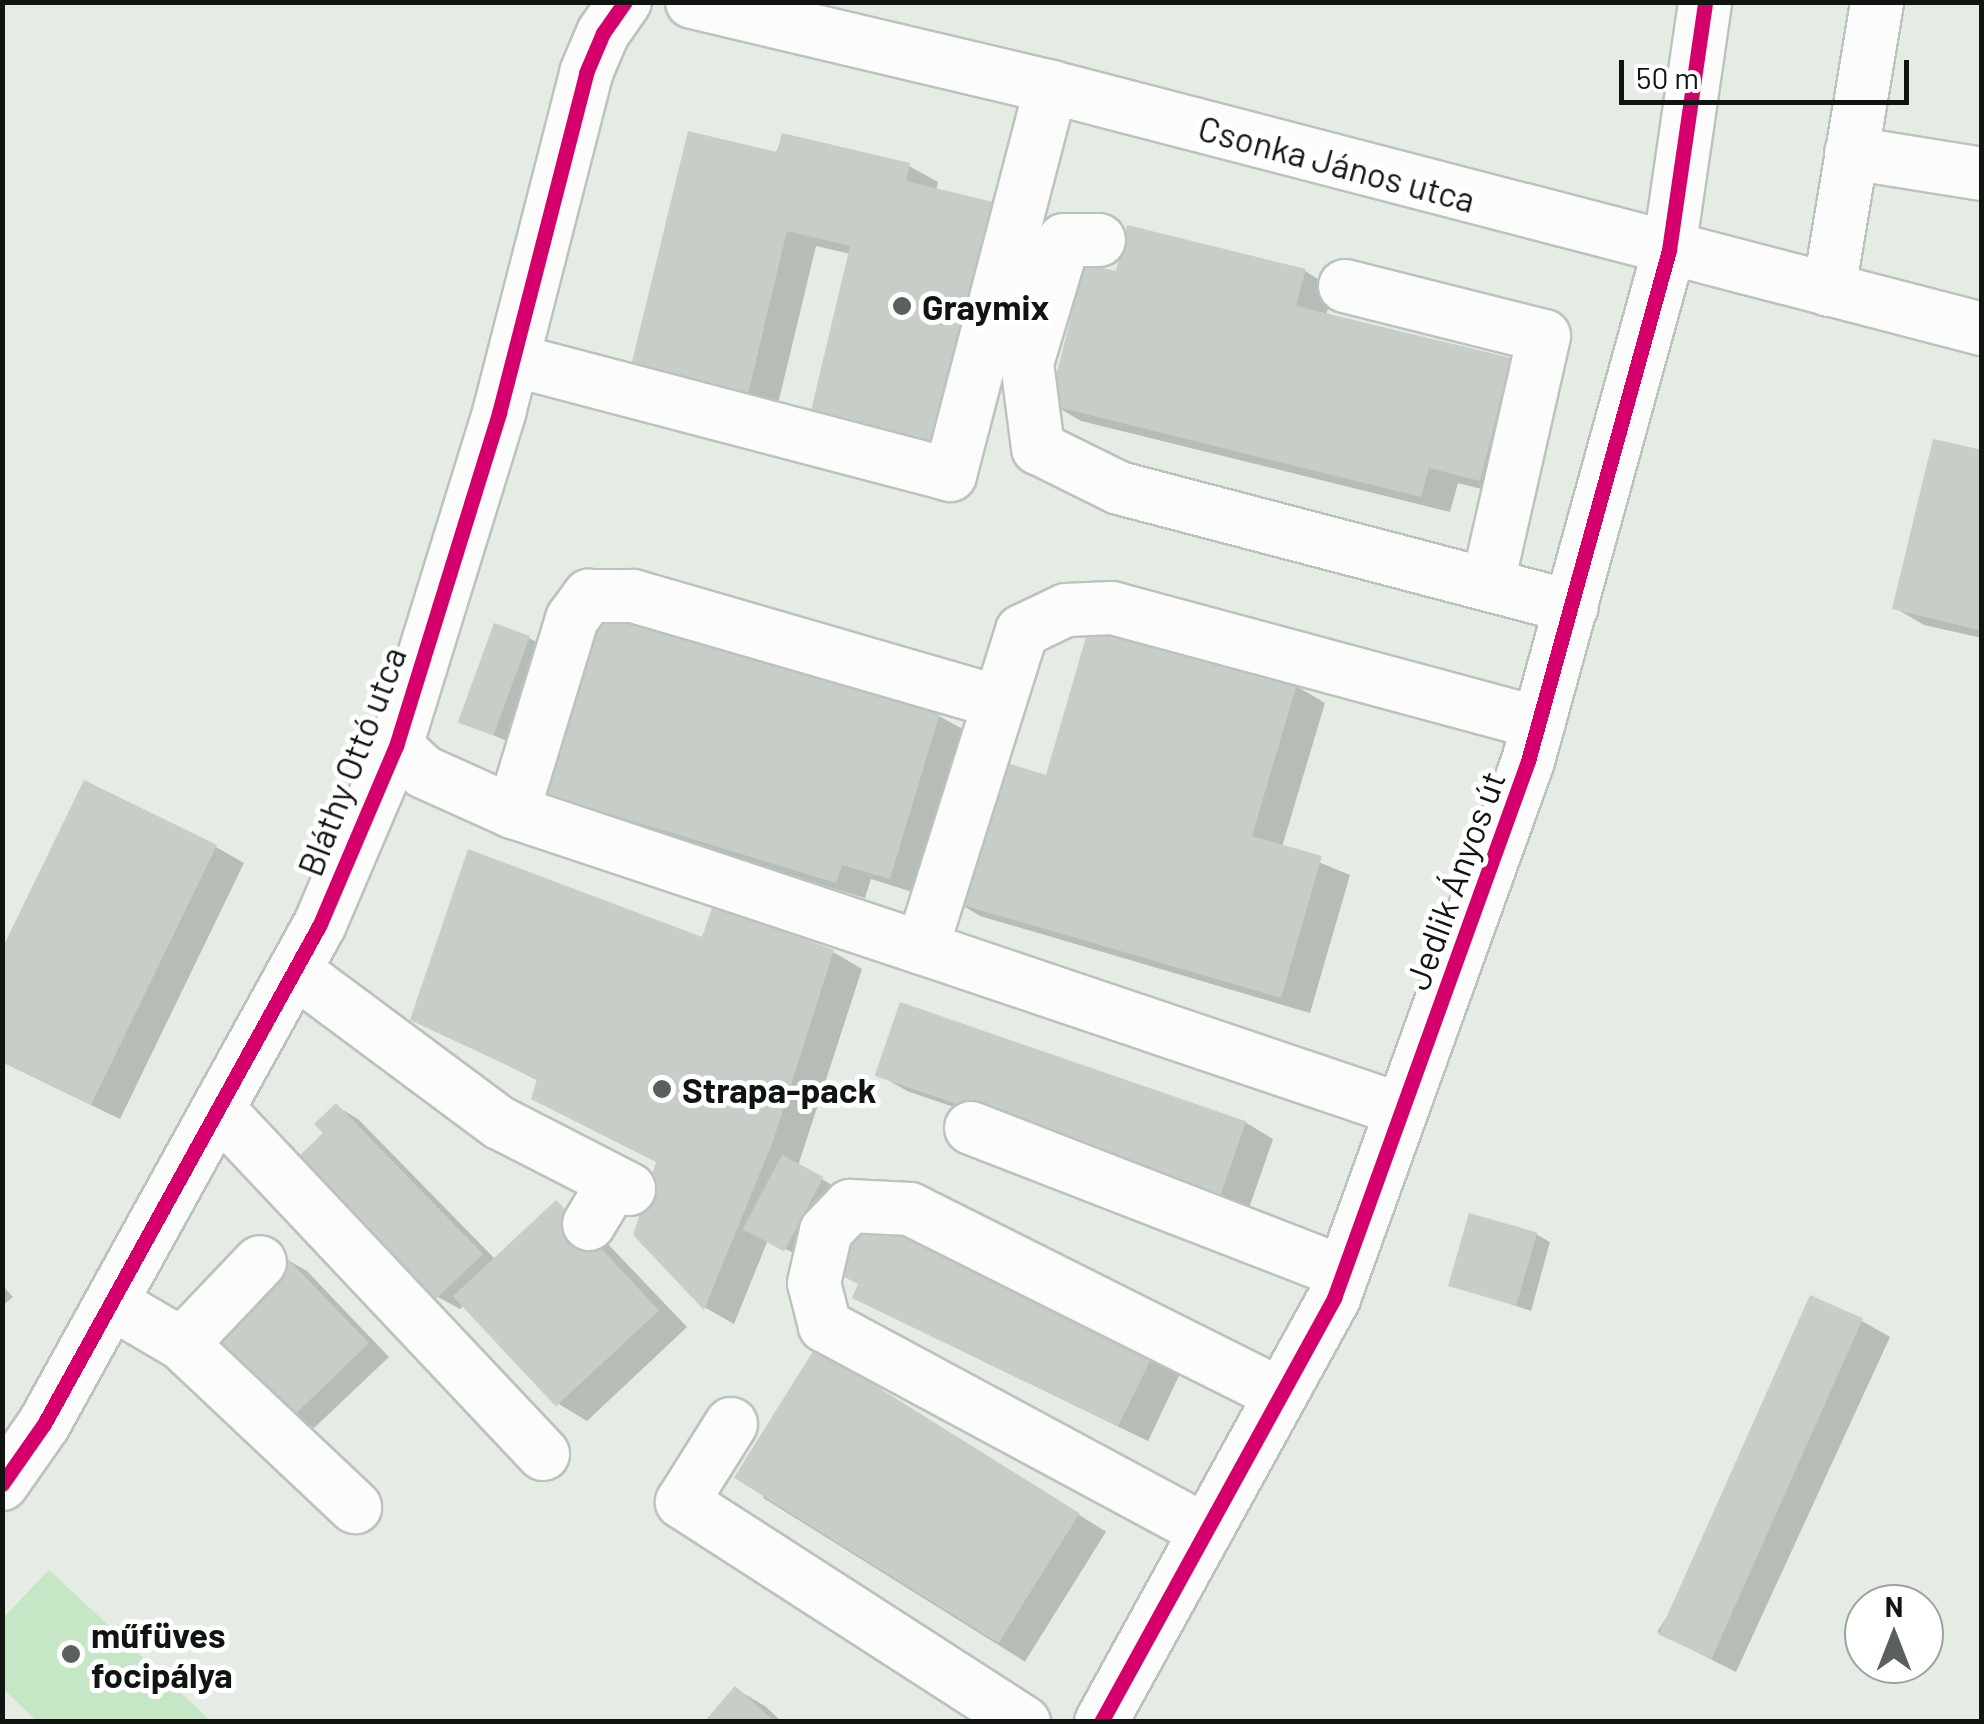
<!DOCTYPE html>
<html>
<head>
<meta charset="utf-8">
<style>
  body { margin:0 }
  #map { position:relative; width:1984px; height:1724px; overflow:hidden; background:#e4ece4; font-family:Barlow,sans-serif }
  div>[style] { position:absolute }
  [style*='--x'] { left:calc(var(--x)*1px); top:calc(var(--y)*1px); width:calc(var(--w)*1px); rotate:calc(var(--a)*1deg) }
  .green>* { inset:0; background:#c5e7c6 }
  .shadow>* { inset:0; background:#0003; transform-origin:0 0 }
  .building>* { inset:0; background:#c7cdc7; transform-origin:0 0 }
  .roads { filter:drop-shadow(2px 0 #bcc2bc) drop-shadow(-2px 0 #bcc2bc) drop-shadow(0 2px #bcc2bc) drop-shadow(0 -2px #bcc2bc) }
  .minor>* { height:52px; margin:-26px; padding:0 26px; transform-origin:26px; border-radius:26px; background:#fbfcfb }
  .cycleway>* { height:15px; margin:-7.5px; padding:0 7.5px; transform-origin:7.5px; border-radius:7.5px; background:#d6006c }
  .dots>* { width:28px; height:28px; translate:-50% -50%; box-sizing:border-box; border:5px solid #fff; border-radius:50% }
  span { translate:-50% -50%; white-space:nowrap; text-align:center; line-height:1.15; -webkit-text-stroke:10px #fff; paint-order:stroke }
  .street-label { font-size:35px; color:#101511 }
  .poi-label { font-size:35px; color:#101511; font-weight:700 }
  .left { translate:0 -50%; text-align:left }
  .frame { position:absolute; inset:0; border:5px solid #101511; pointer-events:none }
  .north { position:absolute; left:1844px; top:1584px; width:100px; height:100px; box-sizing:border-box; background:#fff; border:2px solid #9fa1a0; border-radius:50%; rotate:0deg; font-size:28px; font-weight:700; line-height:40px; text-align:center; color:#101511 }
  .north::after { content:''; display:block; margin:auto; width:35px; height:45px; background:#5a605b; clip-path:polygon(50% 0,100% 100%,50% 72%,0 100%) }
  .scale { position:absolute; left:1619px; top:60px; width:290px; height:45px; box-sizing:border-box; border:5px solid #101511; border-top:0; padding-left:12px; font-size:30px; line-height:35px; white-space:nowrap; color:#101511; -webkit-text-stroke:8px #fff; paint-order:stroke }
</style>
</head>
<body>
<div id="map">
  <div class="green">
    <i style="clip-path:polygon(49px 1570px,211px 1721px,37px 1721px,3px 1689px,3px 1618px)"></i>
  </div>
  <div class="shadow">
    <i style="clip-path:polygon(784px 136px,909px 166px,938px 182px,936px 191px,992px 204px,1021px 221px,964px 459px,851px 254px,816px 246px,777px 408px,663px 381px)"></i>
    <i style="clip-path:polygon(1305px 271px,1333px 288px,1326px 316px,1510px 361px,1538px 377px,1509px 496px,1458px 483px,1450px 512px,1081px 421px,1052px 404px,1118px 274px)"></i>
    <i style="clip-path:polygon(1982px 453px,1982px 638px,1924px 625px,1895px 608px)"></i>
    <i style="clip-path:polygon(592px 610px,939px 716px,968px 732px,919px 894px,871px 879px,865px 898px,566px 807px,537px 790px)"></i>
    <i style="clip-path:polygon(529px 638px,543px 646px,507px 741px,460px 721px)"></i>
    <i style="clip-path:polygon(1296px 686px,1325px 703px,1282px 847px,1350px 875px,1310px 1013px,980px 916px,952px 899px)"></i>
    <i style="clip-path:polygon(216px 847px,244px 863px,120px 1119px,2px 1062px)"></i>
    <i style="clip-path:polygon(704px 940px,833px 952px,862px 969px,798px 1166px,836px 1187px,799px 1256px,768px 1240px,734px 1324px,706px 1308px,636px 1234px,659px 1163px,539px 1081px,413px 1018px)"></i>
    <i style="clip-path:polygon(878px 1074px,1245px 1122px,1273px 1139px,1249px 1208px,907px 1091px)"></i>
    <i style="clip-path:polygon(336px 1106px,358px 1119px,496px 1260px,556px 1204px,585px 1220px,687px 1327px,587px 1421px,559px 1404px,464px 1305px,460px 1309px,438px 1297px,326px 1133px)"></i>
    <i style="clip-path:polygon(1536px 1234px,1550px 1242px,1531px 1311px,1452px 1285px)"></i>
    <i style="clip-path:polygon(286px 1259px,307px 1271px,389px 1357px,314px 1428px,293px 1415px)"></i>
    <i style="clip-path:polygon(2px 1285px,13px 1297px,2px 1306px)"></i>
    <i style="clip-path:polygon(861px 1285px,1186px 1361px,1148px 1441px,884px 1313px)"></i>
    <i style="clip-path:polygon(1862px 1321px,1890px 1337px,1736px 1672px,1657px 1632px)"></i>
    <i style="left:844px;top:1368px;width:309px;height:153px;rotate:32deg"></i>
    <i style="clip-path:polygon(736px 1689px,765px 1706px,782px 1722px,707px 1722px)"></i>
  </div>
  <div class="building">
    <i style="clip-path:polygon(688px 131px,777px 152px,782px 133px,910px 163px,906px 181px,993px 202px,935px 445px,810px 415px,850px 246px,787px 231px,748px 394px,631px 366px)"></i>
    <i style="clip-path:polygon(1127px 225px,1306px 269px,1296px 306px,1511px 358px,1480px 481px,1429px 468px,1421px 497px,1049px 405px,1084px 264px,1116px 271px)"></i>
    <i style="clip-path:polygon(1933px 439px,1982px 450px,1982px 631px,1892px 609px)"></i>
    <i style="clip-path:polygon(590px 607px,940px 713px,890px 879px,842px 865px,836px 883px,534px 791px)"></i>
    <i style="left:494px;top:623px;width:38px;height:106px;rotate:20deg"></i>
    <i style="clip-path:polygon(1090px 623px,1297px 684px,1252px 836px,1322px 856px,1281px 998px,949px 901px,991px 758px,1046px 775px)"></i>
    <i style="clip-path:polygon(84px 780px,217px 845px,91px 1105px,2px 1062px,2px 949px)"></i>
    <i style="clip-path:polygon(468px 849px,702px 937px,713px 905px,834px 950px,773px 1141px,704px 1310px,633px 1235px,656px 1162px,531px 1099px,537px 1079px,410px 1020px)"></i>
    <i style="left:900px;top:1002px;width:366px;height:78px;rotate:19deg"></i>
    <i style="clip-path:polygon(336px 1103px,483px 1254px,436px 1299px,298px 1157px,323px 1133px,314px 1124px)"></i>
    <i style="left:782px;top:1155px;width:47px;height:84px;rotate:28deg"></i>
    <i style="left:556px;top:1200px;width:151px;height:141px;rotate:47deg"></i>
    <i style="clip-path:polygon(861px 1212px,1159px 1343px,1118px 1426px,852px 1298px,858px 1284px,832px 1271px)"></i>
    <i style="left:1469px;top:1213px;width:71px;height:76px;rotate:16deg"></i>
    <i style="left:285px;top:1256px;width:121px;height:108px;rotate:46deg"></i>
    <i style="left:1810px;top:1295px;width:58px;height:372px;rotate:24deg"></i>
    <i style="left:815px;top:1348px;width:312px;height:153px;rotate:32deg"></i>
    <i style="clip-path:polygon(735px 1686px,775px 1722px,704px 1722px)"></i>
  </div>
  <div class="roads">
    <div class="minor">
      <i style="--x:692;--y:2;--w:369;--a:13.3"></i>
      <i style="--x:1051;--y:87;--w:962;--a:14.57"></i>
      <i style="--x:1851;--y:153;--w:133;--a:9.1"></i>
      <i style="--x:1099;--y:240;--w:35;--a:180"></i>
      <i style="--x:1064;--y:240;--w:128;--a:106.7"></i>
      <i style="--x:1027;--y:363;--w:86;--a:82.6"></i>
      <i style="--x:1038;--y:448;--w:90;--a:26.3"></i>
      <i style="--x:1119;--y:488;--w:468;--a:14.7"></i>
      <i style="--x:1345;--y:286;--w:205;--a:14.1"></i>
      <i style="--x:1544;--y:336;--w:253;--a:102.8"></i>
      <i style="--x:1829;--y:290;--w:292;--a:-80.5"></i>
      <i style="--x:513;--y:360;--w:452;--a:14.7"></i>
      <i style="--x:950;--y:475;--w:401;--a:-75.4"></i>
      <i style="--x:396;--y:746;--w:38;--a:43"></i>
      <i style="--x:424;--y:772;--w:98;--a:24.2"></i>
      <i style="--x:922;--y:948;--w:431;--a:-161.6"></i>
      <i style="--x:513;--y:812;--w:202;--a:-73"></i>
      <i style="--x:572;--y:619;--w:29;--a:-54"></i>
      <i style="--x:589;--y:596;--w:44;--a:0"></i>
      <i style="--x:633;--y:596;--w:381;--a:16.2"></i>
      <i style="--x:295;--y:971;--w:255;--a:36.6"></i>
      <i style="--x:500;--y:1123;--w:145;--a:27.1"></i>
      <i style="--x:218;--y:1109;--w:474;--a:46.7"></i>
      <i style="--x:1402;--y:1110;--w:507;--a:-161.35"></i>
      <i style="--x:922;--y:948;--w:332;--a:-72.5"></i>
      <i style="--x:1022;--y:631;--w:49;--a:-25.5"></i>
      <i style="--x:1066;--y:610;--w:46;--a:-2.5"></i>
      <i style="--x:1112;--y:608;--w:442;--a:15.1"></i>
      <i style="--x:971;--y:1128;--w:399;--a:21.2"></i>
      <i style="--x:589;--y:1224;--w:49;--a:-59.2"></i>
      <i style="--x:112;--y:1303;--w:81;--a:30.4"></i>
      <i style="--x:182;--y:1344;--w:238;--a:43.3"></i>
      <i style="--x:182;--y:1344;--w:113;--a:-46.4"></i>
      <i style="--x:731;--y:1424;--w:92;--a:122.1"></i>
      <i style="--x:682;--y:1502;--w:407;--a:32.8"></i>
      <i style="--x:2;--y:1484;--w:73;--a:-55"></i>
      <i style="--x:44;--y:1424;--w:571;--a:-61.1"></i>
      <i style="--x:320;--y:924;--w:194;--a:-66.9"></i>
      <i style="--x:396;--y:746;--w:349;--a:-72.8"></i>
      <i style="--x:499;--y:413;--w:351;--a:-75.6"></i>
      <i style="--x:586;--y:73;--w:43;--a:-67"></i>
      <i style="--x:603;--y:33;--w:38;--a:-55"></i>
      <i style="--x:1206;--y:1531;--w:433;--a:-151.7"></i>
      <i style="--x:825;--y:1326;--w:44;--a:-104.3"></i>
      <i style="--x:814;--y:1283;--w:53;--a:-77"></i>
      <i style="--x:826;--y:1231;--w:35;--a:-46"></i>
      <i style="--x:850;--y:1206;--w:60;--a:2.9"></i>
      <i style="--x:910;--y:1209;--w:414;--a:26.6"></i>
      <i style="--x:1101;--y:1722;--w:484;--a:-61.2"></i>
      <i style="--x:1334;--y:1298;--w:571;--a:-70.14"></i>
      <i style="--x:1528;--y:761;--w:530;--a:-74.57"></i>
      <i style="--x:1669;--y:250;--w:251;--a:-81.7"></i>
    </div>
  </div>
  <div class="cycleway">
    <i style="--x:2;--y:1484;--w:73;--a:-55"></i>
    <i style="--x:44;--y:1424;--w:571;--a:-61.1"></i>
    <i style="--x:320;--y:924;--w:194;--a:-66.9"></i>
    <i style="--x:396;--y:746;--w:349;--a:-72.8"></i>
    <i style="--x:499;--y:413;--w:351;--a:-75.6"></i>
    <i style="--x:586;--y:73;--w:43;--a:-67"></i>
    <i style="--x:603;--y:33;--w:38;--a:-55"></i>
    <i style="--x:1101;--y:1722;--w:484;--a:-61.2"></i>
    <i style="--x:1334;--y:1298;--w:571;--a:-70.14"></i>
    <i style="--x:1528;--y:761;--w:530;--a:-74.57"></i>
    <i style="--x:1669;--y:250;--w:251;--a:-81.7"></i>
  </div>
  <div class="dots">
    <i style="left:902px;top:306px;background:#5a605b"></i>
    <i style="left:662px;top:1089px;background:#5a605b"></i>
    <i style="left:71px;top:1654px;background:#5a605b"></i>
  </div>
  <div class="street-label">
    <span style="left:1337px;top:163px;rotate:15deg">Csonka János utca</span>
    <span style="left:351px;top:761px;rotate:-69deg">Bláthy Ottó utca</span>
    <span style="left:1454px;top:880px;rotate:-70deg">Jedlik Ányos út</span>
  </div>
  <div class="poi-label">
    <span class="left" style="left:922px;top:306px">Graymix</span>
    <span class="left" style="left:682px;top:1089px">Strapa-pack</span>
    <span class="left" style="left:91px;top:1654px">műfüves<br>focipálya</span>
  </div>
  <div class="frame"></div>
  <div class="north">N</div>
  <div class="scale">50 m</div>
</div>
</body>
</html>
